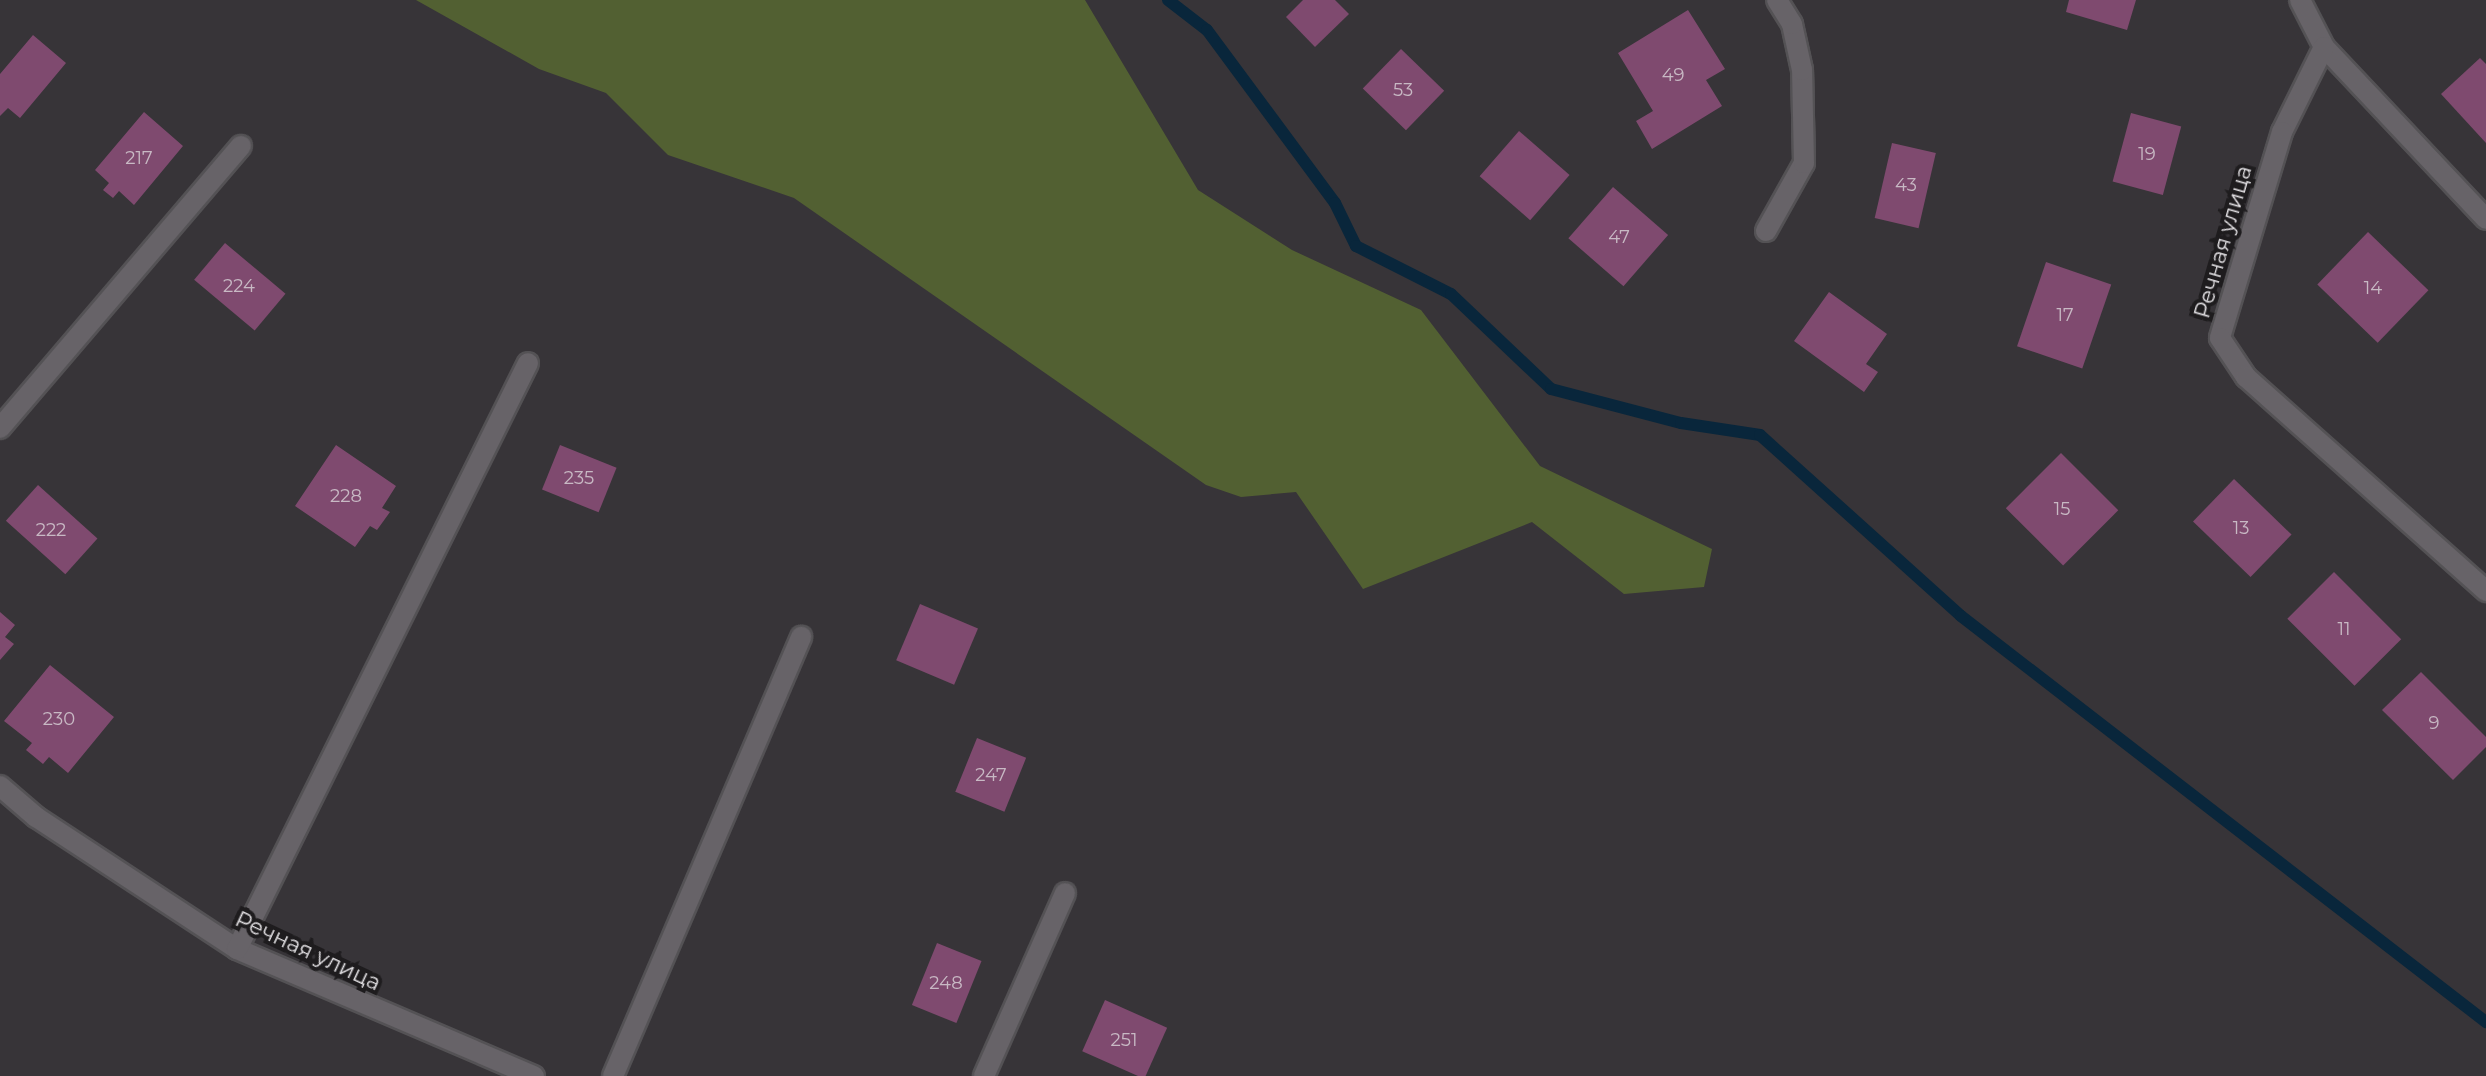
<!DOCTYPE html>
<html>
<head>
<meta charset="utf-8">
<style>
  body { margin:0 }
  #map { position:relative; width:2486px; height:1076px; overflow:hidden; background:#373438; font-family:Montserrat,sans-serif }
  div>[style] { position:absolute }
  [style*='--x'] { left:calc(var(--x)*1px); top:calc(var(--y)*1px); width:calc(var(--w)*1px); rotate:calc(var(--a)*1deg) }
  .green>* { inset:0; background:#526032 }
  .stream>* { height:12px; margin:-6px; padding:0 6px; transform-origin:6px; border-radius:6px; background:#09263b }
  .building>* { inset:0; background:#7f4a6f; transform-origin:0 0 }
  .roads { filter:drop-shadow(2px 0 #545255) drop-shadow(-2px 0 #545255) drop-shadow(0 2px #545255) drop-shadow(0 -2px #545255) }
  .minor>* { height:20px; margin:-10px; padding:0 10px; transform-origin:10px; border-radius:10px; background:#676368 }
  span { translate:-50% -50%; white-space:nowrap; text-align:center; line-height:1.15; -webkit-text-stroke:8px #1e1c1e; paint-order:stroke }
  .number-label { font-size:18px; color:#c8b9c4 }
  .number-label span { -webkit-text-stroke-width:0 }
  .street-label { font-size:22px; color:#e0dee1 }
</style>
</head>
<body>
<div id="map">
  <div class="green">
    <i style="clip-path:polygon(416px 0,1085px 0,1198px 190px,1292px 250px,1421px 310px,1540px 466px,1712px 549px,1704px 587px,1624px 594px,1532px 522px,1363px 589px,1296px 492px,1241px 497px,1206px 485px,794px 198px,668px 155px,606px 93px,539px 69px)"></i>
  </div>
  <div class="stream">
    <i style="--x:1168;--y:0;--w:49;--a:37.6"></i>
    <i style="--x:1207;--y:30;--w:215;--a:53.5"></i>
    <i style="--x:1335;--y:203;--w:48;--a:64"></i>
    <i style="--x:1356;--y:246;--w:106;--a:26.8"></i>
    <i style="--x:1451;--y:294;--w:138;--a:43.5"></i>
    <i style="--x:1551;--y:389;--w:134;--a:14.7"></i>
    <i style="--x:1681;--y:423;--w:80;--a:8.6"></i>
    <i style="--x:1760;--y:435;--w:270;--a:42"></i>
    <i style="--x:1961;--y:616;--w:664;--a:37.72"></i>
  </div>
  <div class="building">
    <i style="clip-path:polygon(1303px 0,1335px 0,1349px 14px,1315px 47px,1286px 17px)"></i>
    <i style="clip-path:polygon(2069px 0,2136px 0,2127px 30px,2066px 12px)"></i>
    <i style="clip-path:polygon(1688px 10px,1725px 69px,1706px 80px,1722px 106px,1652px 149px,1636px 121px,1653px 111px,1618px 53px)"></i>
    <i style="clip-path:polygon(33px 35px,66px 63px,20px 118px,8px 108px,0 116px,0 74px)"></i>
    <i style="left:1401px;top:49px;width:60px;height:55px;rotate:44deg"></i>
    <i style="clip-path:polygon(2480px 58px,2486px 64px,2486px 143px,2441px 94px)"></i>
    <i style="clip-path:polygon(144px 112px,183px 146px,134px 205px,119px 191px,113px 198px,103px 190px,109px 183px,95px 170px)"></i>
    <i style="left:2131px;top:113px;width:52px;height:71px;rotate:15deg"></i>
    <i style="left:1519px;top:131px;width:67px;height:60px;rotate:41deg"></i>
    <i style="left:1892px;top:143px;width:45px;height:77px;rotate:13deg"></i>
    <i style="left:1613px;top:187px;width:73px;height:68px;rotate:41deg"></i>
    <i style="left:2368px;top:232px;width:84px;height:73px;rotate:44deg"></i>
    <i style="left:225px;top:243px;width:79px;height:48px;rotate:40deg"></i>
    <i style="left:2046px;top:262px;width:69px;height:89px;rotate:19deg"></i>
    <i style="clip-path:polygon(1829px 292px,1887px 334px,1866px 364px,1878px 372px,1864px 392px,1794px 341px)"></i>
    <i style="clip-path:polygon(336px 445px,396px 486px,382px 508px,390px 512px,377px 530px,370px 526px,355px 547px,295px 506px)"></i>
    <i style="left:560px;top:445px;width:61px;height:48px;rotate:22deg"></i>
    <i style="left:2061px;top:453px;width:81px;height:78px;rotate:45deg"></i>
    <i style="left:2234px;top:479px;width:80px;height:59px;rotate:44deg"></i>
    <i style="left:38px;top:485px;width:80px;height:48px;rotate:42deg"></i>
    <i style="left:2334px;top:572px;width:95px;height:66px;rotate:45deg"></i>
    <i style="left:920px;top:604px;width:63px;height:61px;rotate:23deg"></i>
    <i style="clip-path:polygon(0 612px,15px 625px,5px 637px,14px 644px,0 660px)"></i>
    <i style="clip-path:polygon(50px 665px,114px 717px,68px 773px,49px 757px,43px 764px,26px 750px,32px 743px,4px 721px)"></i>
    <i style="clip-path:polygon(2421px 672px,2486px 737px,2486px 747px,2453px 780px,2382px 710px)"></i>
    <i style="left:977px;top:738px;width:53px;height:58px;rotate:22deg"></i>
    <i style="left:937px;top:943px;width:48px;height:67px;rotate:22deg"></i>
    <i style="left:1105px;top:1000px;width:68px;height:56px;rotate:24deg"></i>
  </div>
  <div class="roads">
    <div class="minor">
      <i style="--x:2300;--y:0;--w:53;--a:62.9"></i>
      <i style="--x:2324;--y:47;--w:236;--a:46.7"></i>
      <i style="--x:2324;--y:47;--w:95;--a:116.3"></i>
      <i style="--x:2282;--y:132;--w:215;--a:106.8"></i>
      <i style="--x:2220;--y:338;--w:47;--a:56.3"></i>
      <i style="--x:2246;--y:377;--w:322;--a:41.7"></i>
      <i style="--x:1766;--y:231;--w:78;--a:-60.8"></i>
      <i style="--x:1804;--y:163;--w:93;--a:-91.2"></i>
      <i style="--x:1802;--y:70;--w:47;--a:-102.3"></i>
      <i style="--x:1792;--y:24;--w:28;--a:-122"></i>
      <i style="--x:0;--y:428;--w:371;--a:-49.5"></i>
      <i style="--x:0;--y:786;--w:48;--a:40.7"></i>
      <i style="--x:36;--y:817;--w:240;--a:33.3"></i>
      <i style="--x:237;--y:949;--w:323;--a:23.2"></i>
      <i style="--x:237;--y:949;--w:654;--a:-63.59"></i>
      <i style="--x:613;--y:1076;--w:478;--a:-66.8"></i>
      <i style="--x:984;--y:1076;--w:200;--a:-66.1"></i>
    </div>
  </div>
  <div class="number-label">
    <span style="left:1673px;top:75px">49</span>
    <span style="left:1403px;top:90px">53</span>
    <span style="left:2147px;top:154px">19</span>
    <span style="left:139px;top:158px">217</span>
    <span style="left:1906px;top:185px">43</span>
    <span style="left:1619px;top:237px">47</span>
    <span style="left:239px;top:286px">224</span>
    <span style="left:2373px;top:288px">14</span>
    <span style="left:2065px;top:315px">17</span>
    <span style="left:579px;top:478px">235</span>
    <span style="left:346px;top:496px">228</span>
    <span style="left:2062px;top:509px">15</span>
    <span style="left:2241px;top:528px">13</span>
    <span style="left:51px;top:530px">222</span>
    <span style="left:2344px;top:629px">11</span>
    <span style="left:59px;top:719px">230</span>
    <span style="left:2434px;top:723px">9</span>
    <span style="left:991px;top:775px">247</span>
    <span style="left:946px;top:983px">248</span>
    <span style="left:1124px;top:1040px">251</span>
  </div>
  <div class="street-label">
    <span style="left:2223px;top:242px;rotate:-74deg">Речная улица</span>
    <span style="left:308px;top:951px;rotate:25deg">Речная улица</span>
  </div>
</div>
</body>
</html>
